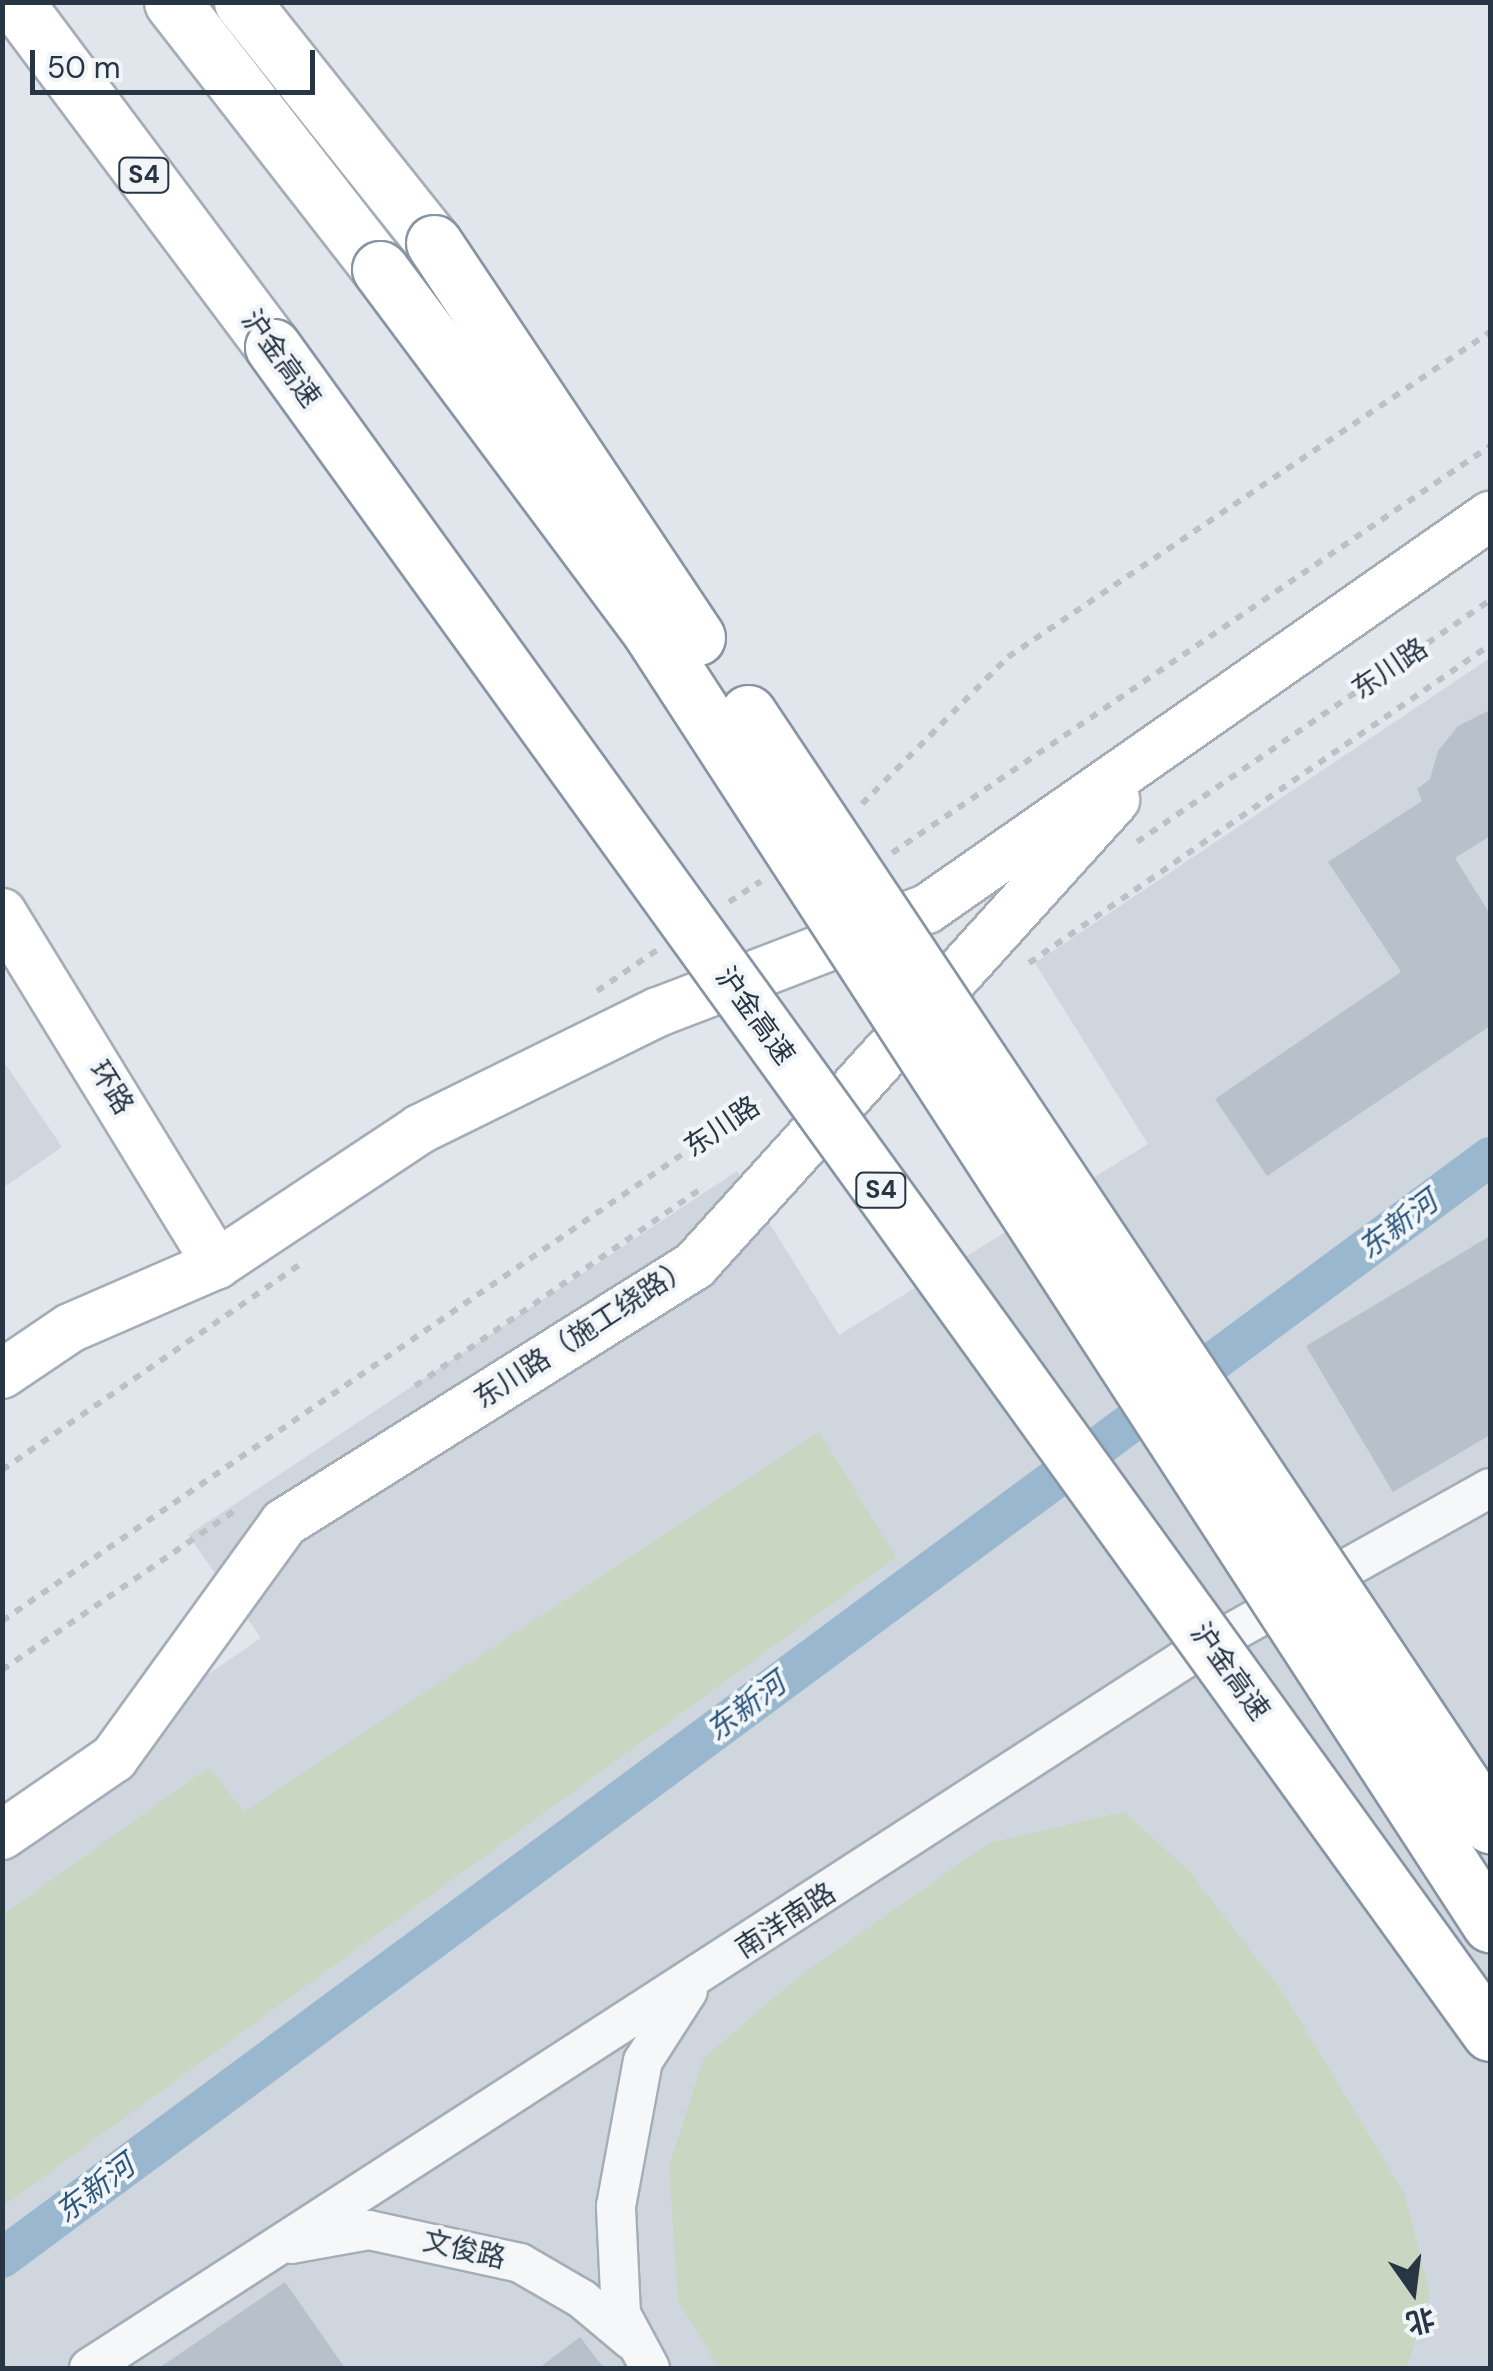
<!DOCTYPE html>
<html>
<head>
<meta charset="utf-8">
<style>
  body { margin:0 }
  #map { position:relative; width:1493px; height:2371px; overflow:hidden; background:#e1e6ec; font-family:"DM Sans","Noto Sans SC",sans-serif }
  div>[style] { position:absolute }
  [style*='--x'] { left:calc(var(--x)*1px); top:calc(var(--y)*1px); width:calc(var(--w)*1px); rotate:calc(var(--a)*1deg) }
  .built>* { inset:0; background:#cfd6de }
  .green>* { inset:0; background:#c9d6c2 }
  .canal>* { height:40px; margin:-20px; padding:0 20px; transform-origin:20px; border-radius:20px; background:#99b8cf }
  .building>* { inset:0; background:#b8c0ca }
  .path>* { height:6px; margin-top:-3px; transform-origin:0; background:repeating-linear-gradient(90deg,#bbc1c7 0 8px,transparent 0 16px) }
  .roads { filter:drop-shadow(2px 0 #a5adb7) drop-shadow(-2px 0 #a5adb7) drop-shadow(0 2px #a5adb7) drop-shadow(0 -2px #a5adb7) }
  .minor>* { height:38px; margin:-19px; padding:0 19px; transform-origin:19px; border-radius:19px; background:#f5f7f9 }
  .major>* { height:48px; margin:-24px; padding:0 24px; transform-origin:24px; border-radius:24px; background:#fff }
  .highway>* { height:55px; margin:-27.5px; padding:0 27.5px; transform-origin:27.5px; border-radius:27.5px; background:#fff }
  .bridges { filter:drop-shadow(2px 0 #8795a4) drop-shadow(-2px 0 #8795a4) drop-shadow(0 2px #8795a4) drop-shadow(0 -2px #8795a4) }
  .highway-bridge>* { height:55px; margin:-27.5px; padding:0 27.5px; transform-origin:27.5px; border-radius:27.5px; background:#fff }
  span { translate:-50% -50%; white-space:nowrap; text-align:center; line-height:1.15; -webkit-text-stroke:8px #f1f5f8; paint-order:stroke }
  .shield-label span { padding:2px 8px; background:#f1f5f8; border:2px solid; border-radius:8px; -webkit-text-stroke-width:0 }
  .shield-label { font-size:25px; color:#273545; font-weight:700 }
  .street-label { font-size:28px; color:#273545 }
  .water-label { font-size:30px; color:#2d587e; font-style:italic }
  .frame { position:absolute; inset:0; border:5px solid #273545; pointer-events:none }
  .north { position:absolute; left:1363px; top:2241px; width:100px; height:100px; -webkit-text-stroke:8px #f1f5f8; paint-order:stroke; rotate:166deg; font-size:28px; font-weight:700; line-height:40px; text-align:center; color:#273545 }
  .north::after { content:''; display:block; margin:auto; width:35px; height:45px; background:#273545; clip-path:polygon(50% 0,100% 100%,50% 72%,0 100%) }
  .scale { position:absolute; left:30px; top:50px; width:285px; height:45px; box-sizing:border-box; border:5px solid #273545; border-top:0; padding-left:12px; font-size:30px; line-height:35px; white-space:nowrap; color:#273545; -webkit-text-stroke:8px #f1f5f8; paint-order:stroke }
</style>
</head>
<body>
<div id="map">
  <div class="built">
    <i style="clip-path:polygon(1490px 658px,1490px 2368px,3px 2368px,3px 1814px,261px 1638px,188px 1535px,737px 1171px,839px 1335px,1148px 1144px,1035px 963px)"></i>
    <i style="clip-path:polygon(2px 1059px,62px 1147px,3px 1188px,2px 1188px)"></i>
  </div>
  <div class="green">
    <i style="clip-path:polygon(819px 1432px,896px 1557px,3px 2206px,3px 1915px,209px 1767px,244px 1812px)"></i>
    <i style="clip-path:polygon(1124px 1812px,1190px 1872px,1284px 1994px,1404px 2193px,1430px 2293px,1407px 2368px,719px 2368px,678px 2301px,669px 2166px,704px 2058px,797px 1978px,989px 1843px)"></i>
  </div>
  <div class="canal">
    <i style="--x:2;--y:2258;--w:1851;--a:-36.5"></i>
  </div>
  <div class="building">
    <i style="clip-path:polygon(1490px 710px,1490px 836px,1455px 858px,1490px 914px,1490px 1026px,1267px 1176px,1215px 1099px,1401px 972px,1328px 862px,1422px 801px,1417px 789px,1430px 779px,1438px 751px,1458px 726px)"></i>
    <i style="clip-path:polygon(1490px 1236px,1490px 1435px,1393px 1492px,1306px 1346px)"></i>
    <i style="clip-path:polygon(285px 2282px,345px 2368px,159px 2368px)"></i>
    <i style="clip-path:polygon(580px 2337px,604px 2368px,539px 2368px)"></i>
  </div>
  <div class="path">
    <i style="--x:862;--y:804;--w:207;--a:-45.2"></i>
    <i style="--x:1008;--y:657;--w:581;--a:-33.99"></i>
    <i style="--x:1137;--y:842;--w:428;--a:-34.4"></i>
    <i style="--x:892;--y:853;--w:723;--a:-34.24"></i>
    <i style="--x:729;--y:902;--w:38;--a:-33"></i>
    <i style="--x:1029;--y:963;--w:560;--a:-34.6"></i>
    <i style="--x:597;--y:991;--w:73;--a:-34.3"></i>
    <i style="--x:415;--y:1386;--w:352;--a:-34.6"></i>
    <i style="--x:2;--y:1470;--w:361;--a:-34.6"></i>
    <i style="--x:2;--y:1621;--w:919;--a:-34.45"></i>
    <i style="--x:2;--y:1670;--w:288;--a:-34.4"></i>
  </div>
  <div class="roads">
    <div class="minor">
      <i style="--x:291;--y:2244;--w:79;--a:-10.2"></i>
      <i style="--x:369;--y:2230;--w:155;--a:12.3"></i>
      <i style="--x:520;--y:2263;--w:72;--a:30.1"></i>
      <i style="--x:582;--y:2299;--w:64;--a:39.9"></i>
      <i style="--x:89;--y:2368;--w:1307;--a:-32.91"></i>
      <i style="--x:1186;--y:1658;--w:348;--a:-29.2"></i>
      <i style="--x:650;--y:2368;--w:61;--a:-118.2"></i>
      <i style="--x:621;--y:2314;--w:108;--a:-92.7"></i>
      <i style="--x:616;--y:2206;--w:147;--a:-79.5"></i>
      <i style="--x:643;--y:2061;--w:83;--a:-57.3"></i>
    </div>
    <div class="major">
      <i style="--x:2;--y:913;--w:412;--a:58.5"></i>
      <i style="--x:2;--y:1374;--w:82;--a:-34.1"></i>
      <i style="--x:70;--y:1328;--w:160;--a:-23.5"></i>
      <i style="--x:217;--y:1264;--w:244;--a:-33.6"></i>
      <i style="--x:420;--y:1129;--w:265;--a:-26.2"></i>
      <i style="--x:658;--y:1012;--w:288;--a:-21"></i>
      <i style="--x:927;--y:909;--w:687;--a:-34.92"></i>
      <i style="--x:2;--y:1835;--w:136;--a:-34.5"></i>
      <i style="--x:114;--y:1758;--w:290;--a:-54.1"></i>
      <i style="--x:284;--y:1523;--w:485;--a:-32.1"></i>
      <i style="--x:695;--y:1265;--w:627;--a:-47.91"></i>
    </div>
    <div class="highway">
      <i style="--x:15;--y:2;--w:431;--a:53.2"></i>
      <i style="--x:172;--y:2;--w:338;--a:52.1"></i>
      <i style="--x:242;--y:2;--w:308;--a:51.5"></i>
    </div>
  </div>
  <div class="bridges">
    <div class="highway-bridge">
      <i style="--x:434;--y:243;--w:474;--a:56.3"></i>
      <i style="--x:380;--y:269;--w:454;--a:53.3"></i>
      <i style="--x:651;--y:633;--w:1540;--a:56.98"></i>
      <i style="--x:273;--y:347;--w:2079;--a:54.18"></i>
      <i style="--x:748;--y:713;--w:1337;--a:56.29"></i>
    </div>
  </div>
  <div class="shield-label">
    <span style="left:144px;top:175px">S4</span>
    <span style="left:881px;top:1190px">S4</span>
  </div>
  <div class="street-label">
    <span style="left:281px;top:359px;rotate:54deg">沪金高速</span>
    <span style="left:1390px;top:669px;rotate:-34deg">东川路</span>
    <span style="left:755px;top:1016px;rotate:54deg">沪金高速</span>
    <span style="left:111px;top:1088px;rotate:58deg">环路</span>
    <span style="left:722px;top:1127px;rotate:-34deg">东川路</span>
    <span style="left:583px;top:1333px;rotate:-33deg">东川路（施工绕路）</span>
    <span style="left:1230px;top:1672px;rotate:54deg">沪金高速</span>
    <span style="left:786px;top:1921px;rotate:-33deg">南洋南路</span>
    <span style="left:464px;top:2250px;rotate:13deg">文俊路</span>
  </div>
  <div class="water-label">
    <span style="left:1398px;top:1225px;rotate:-37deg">东新河</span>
    <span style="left:746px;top:1707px;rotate:-37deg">东新河</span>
    <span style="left:95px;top:2189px;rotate:-37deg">东新河</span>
  </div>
  <div class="frame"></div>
  <div class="north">北</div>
  <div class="scale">50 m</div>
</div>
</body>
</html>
